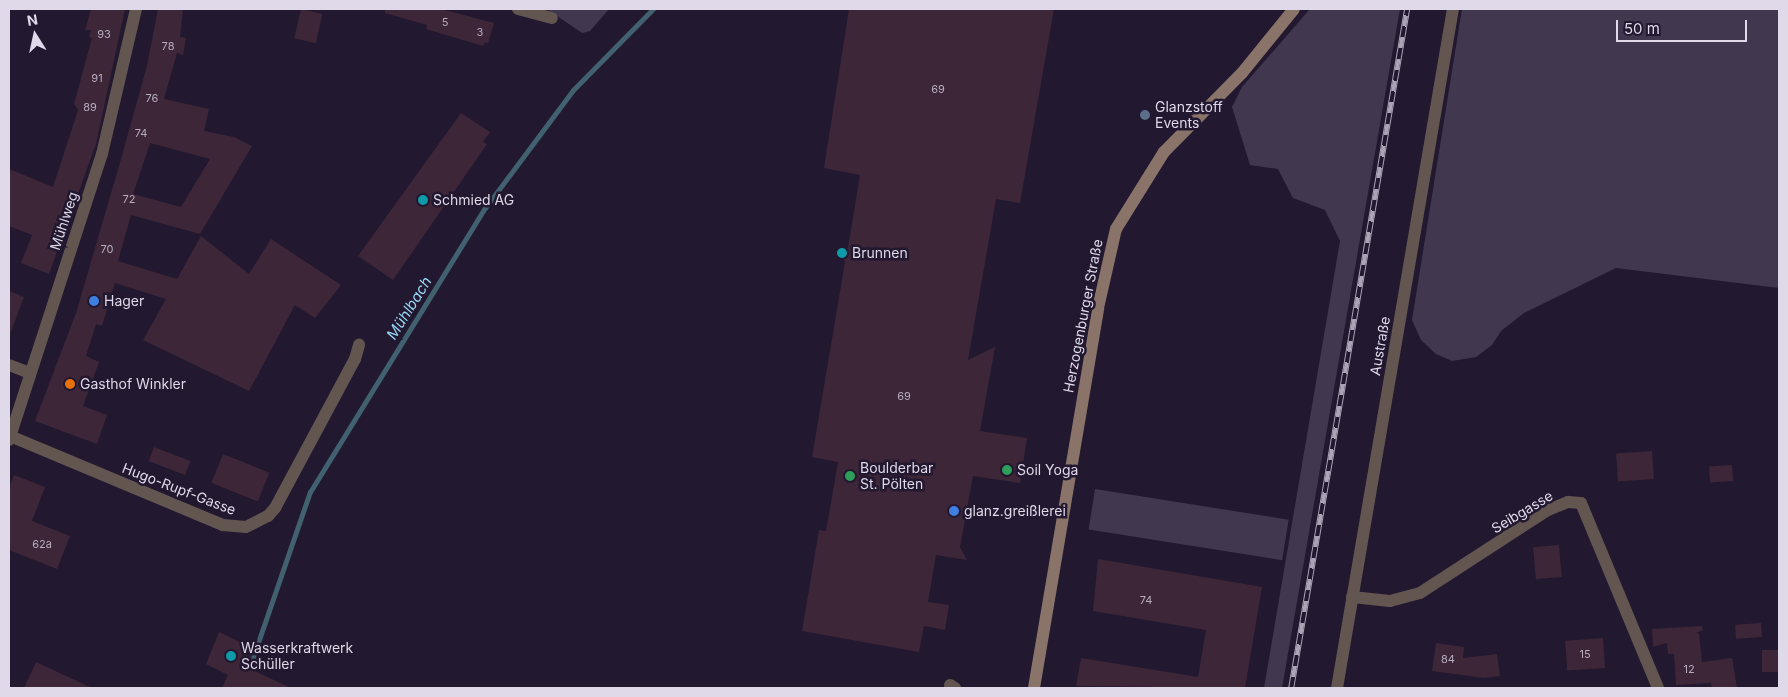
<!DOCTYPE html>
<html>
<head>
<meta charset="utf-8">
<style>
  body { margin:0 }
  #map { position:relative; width:1788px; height:697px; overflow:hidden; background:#221830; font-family:Inter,sans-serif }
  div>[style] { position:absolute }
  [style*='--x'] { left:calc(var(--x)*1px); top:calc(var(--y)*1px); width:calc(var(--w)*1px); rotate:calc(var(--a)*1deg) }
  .green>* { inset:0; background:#413850; transform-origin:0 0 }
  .stream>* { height:5px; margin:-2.5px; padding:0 2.5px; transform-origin:2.5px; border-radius:2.5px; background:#416171 }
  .building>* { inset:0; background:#3d2638; transform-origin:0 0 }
  .street>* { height:12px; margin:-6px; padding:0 6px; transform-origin:6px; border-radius:6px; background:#63554f }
  .secondary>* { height:12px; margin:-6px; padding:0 6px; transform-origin:6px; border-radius:6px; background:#8a746a }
  .rail>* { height:5.5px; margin-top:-2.75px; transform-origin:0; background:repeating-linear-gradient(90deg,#221830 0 11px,#aba4b7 0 22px); box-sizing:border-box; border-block:1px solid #aba4b7 }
  .dots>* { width:14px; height:14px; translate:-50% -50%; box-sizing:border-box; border:2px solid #221830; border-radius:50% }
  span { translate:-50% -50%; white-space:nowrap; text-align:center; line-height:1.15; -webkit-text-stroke:5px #221830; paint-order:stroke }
  .number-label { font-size:11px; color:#b6acbe }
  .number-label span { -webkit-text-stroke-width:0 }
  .poi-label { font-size:14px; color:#dfd9ea }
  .left { translate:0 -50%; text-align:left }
  .street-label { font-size:14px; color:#dfd9ea }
  .water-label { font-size:15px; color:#97d5f3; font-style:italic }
  .frame { position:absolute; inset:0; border:10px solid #dfd9ea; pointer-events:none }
  .north { position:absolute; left:10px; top:10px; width:50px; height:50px; -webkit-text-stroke:4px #221830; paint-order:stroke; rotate:350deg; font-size:14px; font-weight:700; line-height:20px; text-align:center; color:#dfd9ea }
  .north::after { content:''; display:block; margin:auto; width:18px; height:22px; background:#dfd9ea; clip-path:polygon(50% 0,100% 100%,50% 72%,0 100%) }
  .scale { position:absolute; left:1616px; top:20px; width:131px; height:22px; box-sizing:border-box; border:2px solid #dfd9ea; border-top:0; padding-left:6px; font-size:15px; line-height:18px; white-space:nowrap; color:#dfd9ea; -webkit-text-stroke:4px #221830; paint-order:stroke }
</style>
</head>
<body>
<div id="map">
  <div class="green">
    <i style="clip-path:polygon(547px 9px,609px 9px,590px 31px,582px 33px)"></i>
    <i style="clip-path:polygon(1310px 9px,1400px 9px,1282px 688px,1264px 688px,1340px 241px,1325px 210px,1293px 198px,1278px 169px,1250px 165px,1232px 107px,1242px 87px)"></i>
    <i style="clip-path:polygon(1462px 9px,1779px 9px,1779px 288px,1616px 268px,1524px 313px,1501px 331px,1492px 345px,1476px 357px,1452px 361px,1436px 354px,1421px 340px,1412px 320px)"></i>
    <i style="left:1095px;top:489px;width:196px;height:41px;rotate:9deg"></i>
  </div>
  <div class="stream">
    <i style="--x:252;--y:660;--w:178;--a:-71"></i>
    <i style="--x:310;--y:492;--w:334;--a:-58.4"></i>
    <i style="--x:485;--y:208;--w:147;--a:-53.3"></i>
    <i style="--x:573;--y:90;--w:114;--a:-45.4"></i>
  </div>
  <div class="building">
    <i style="clip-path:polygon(91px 9px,125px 9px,96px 144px,49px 274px,21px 263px,32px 235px,9px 226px,9px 169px,53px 187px,78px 110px,74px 104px,92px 38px,89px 37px,91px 30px,85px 30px)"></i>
    <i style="clip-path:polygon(evenodd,158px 9px,183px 9px,180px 37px,186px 38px,183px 55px,177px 53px,164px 99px,209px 109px,204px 131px,234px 137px,252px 146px,200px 234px,131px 215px,118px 261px,177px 279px,201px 236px,249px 274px,271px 239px,341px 285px,315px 318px,295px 305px,249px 391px,143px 340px,166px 299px,115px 283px,102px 326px,96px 324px,86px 356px,99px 362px,83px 406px,107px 415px,97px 444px,35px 421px,76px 313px,119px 166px,147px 66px,158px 9px,150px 143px,210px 159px,181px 207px,133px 194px,150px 143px)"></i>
    <i style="left:301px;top:9px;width:22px;height:30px;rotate:13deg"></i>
    <i style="clip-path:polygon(385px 9px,441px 9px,494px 23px,488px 43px,485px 42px,483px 46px,426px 29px,427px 25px,385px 13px)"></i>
    <i style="clip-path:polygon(849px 9px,1054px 9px,1020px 203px,996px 199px,968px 360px,995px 347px,980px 431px,1027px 438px,1020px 483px,973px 476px,960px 547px,967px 560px,936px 555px,928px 602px,949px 605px,945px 630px,924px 626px,919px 652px,802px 631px,819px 530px,826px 531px,838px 462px,812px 457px,845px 262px,841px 254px,848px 248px,860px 175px,824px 168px)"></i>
    <i style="clip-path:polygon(461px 113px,490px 132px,483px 142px,487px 144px,393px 280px,358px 256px)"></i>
    <i style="clip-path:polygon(9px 291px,24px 297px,10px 334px,9px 333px)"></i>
    <i style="left:154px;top:447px;width:39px;height:15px;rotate:21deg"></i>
    <i style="left:1652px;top:451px;width:28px;height:36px;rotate:86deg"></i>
    <i style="left:223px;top:454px;width:50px;height:31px;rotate:22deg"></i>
    <i style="left:1732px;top:465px;width:16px;height:23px;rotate:86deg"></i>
    <i style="clip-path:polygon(14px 475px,45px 487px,32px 521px,70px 536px,57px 569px,9px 550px,9px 488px)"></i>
    <i style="left:1559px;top:545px;width:32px;height:26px;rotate:85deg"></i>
    <i style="clip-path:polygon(1098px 559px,1262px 587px,1245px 688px,1076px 686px,1081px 658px,1198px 677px,1206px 630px,1093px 611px)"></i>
    <i style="left:1761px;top:623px;width:14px;height:26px;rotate:86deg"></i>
    <i style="clip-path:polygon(1702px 626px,1703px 630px,1696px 633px,1699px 634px,1702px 662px,1732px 658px,1737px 688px,1712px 688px,1711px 683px,1676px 685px,1674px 654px,1668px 654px,1667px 643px,1653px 647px,1652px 629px)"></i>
    <i style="clip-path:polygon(219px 632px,253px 648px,250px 669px,291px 688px,222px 688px,228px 675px,206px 664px)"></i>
    <i style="left:1603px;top:638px;width:30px;height:38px;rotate:86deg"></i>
    <i style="clip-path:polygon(1436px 643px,1464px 647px,1463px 658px,1497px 654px,1500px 676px,1484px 678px,1432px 671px)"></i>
    <i style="left:1762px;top:650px;width:17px;height:22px"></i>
    <i style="clip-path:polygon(36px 662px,92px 688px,24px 688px)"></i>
  </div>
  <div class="street">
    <i style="--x:518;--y:9;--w:35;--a:15"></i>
    <i style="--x:9;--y:365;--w:22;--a:21"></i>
    <i style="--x:10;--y:436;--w:231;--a:22.7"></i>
    <i style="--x:223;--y:525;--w:23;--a:5"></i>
    <i style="--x:246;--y:527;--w:25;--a:-27"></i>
    <i style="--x:268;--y:516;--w:11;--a:-49"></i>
    <i style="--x:275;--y:508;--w:169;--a:-61.8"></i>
    <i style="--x:355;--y:359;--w:15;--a:-74"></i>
    <i style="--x:9;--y:440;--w:301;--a:-72"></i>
    <i style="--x:102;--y:154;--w:149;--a:-76.8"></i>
    <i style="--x:1352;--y:597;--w:38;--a:6"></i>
    <i style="--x:1390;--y:601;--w:31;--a:-15"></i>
    <i style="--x:1420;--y:593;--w:153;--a:-33"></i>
    <i style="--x:1548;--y:510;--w:22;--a:-22"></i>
    <i style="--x:1568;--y:502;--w:13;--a:4"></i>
    <i style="--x:1581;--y:503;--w:200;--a:67.4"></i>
    <i style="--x:950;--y:685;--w:6;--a:31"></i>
    <i style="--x:1337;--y:688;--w:689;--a:-80.31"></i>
  </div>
  <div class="secondary">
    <i style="--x:1034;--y:688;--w:385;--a:-80.4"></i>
    <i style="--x:1098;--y:308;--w:81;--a:-77.2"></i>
    <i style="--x:1116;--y:229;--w:91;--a:-58.1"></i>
    <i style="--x:1164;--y:152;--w:111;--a:-45.4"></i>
    <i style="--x:1242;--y:73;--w:82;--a:-50.9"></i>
  </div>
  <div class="rail">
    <i style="--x:1291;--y:688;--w:689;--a:-80.31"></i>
  </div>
  <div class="dots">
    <i style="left:1145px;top:115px;background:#5c6f8a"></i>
    <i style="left:423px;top:200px;background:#0f9aa8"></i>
    <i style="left:842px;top:253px;background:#0f9aa8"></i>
    <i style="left:94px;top:301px;background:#3f7fe0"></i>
    <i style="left:70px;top:384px;background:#e8710a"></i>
    <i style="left:1007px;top:470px;background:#2e9e5b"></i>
    <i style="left:850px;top:476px;background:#2e9e5b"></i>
    <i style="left:954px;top:511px;background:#3f7fe0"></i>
    <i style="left:231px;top:656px;background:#0f9aa8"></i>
  </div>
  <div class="number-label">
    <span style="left:445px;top:22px">5</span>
    <span style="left:480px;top:32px">3</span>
    <span style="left:104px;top:34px">93</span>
    <span style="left:168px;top:46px">78</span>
    <span style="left:97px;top:78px">91</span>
    <span style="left:938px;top:89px">69</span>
    <span style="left:152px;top:98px">76</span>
    <span style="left:90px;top:107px">89</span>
    <span style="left:141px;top:133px">74</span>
    <span style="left:129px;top:199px">72</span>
    <span style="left:107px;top:249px">70</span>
    <span style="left:904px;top:396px">69</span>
    <span style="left:42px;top:544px">62a</span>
    <span style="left:1146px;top:600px">74</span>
    <span style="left:1585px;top:654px">15</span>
    <span style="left:1448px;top:659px">84</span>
    <span style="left:1689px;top:669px">12</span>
  </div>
  <div class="poi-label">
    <span class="left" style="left:1155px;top:115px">Glanzstoff<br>Events</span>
    <span class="left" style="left:433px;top:200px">Schmied AG</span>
    <span class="left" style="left:852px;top:253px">Brunnen</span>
    <span class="left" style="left:104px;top:301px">Hager</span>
    <span class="left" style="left:80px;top:384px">Gasthof Winkler</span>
    <span class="left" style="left:860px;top:476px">Boulderbar<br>St. Pölten</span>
    <span class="left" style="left:1017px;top:470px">Soil Yoga</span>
    <span class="left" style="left:964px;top:511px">glanz.greißlerei</span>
    <span class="left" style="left:241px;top:656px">Wasserkraftwerk<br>Schüller</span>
  </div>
  <div class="street-label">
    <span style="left:64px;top:221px;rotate:-72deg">Mühlweg</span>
    <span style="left:1083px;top:316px;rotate:-79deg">Herzogenburger Straße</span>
    <span style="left:1380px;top:346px;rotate:-80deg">Austraße</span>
    <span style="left:179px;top:489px;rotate:21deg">Hugo-Rupf-Gasse</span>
    <span style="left:1522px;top:512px;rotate:-31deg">Seibgasse</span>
  </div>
  <div class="water-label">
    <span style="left:409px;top:308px;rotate:-58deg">Mühlbach</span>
  </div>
  <div class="frame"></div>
  <div class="north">N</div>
  <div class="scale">50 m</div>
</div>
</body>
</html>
